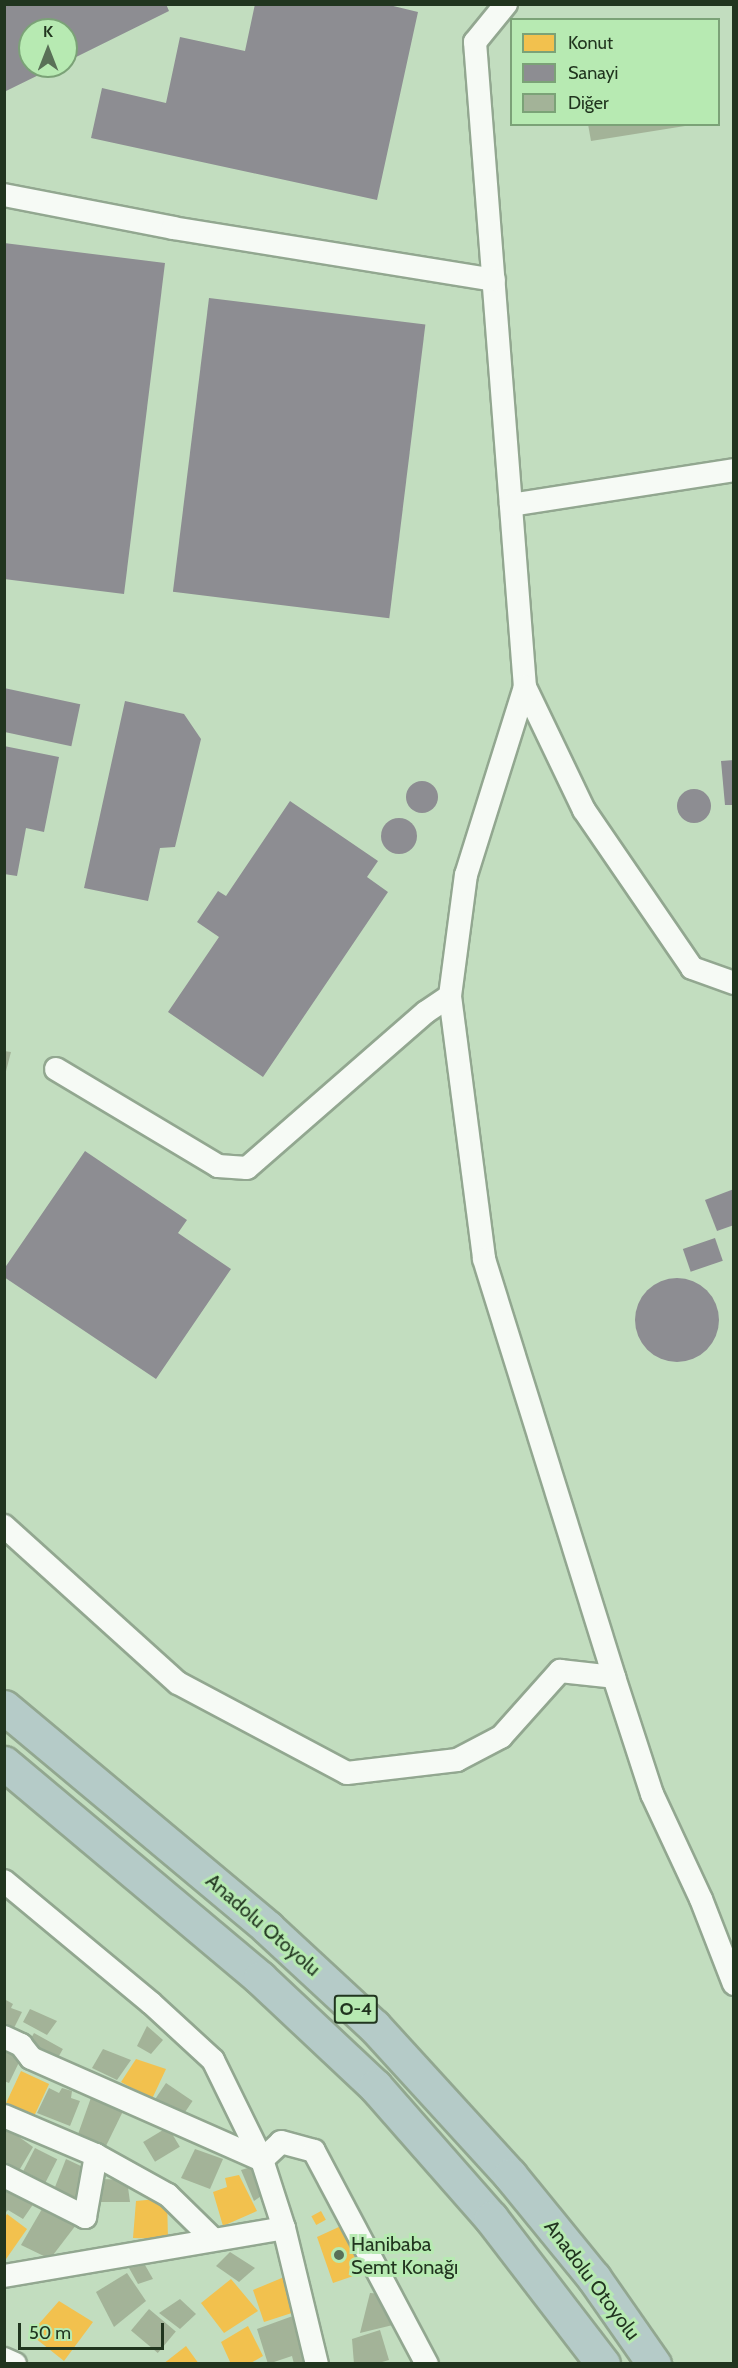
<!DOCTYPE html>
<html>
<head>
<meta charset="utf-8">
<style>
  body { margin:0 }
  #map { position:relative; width:738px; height:2368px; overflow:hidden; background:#c2ddbf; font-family:Cabin,sans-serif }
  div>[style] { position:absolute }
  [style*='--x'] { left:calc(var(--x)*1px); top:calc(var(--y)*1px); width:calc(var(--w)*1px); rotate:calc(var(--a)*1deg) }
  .homes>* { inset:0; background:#f2c14e; transform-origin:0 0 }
  .industry>* { inset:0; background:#8d8d92; transform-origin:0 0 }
  .round { border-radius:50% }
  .building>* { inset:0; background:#a3b398; transform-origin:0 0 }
  .roads { filter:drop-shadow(2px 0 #92a790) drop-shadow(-2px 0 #92a790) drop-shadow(0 2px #92a790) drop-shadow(0 -2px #92a790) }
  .minor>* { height:22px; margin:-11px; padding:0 11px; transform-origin:11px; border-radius:11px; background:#f6faf5 }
  .highway>* { height:33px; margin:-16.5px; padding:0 16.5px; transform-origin:16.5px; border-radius:16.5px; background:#b5cbc8 }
  .dots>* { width:16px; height:16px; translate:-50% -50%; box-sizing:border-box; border:3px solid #b7eab2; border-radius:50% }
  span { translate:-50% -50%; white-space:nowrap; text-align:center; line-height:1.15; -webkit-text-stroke:6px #b7eab2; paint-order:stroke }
  .shield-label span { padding:2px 4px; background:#b7eab2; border:2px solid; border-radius:4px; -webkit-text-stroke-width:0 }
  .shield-label { font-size:18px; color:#21351f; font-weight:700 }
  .street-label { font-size:20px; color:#21351f }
  .poi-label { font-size:20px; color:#21351f }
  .left { translate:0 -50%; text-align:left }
  .frame { position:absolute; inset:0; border:6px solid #21351f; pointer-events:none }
  .legend { position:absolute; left:510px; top:18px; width:210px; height:108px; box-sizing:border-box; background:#b7eab2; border:2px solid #7ba277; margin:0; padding:8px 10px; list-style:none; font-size:18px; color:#21351f }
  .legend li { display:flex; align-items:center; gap:12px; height:30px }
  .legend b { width:30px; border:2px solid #7ba277 }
  .north { position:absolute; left:18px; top:18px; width:60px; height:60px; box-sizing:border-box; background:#b7eab2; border:2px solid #7ba277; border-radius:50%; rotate:0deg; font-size:16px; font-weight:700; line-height:24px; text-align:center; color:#21351f }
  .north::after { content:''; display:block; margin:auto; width:21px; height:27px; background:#597057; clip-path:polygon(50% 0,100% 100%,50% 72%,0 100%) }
  .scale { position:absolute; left:18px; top:2323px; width:146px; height:27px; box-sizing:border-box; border:3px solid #21351f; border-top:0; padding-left:8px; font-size:18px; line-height:21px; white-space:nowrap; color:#21351f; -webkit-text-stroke:4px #b7eab2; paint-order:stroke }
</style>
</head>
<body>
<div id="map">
  <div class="homes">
    <i style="clip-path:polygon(136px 2059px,166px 2069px,152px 2099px,121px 2082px)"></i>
    <i style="left:21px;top:2071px;width:31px;height:35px;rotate:25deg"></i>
    <i style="clip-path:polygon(239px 2175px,257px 2211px,223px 2226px,213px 2192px,227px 2187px,225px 2178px)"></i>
    <i style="clip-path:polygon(167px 2198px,168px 2239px,133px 2238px,136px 2201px)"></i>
    <i style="left:321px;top:2211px;width:10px;height:11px;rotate:61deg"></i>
    <i style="clip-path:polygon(7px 2214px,27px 2229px,4px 2262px,4px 2219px)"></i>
    <i style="clip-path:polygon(341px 2226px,362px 2273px,333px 2283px,317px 2237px)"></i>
    <i style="clip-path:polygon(289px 2275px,298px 2311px,264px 2322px,253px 2290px)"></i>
    <i style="clip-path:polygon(231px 2279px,258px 2311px,224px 2333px,201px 2303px)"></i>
    <i style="clip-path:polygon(59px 2301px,93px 2322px,64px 2361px,30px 2334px)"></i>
    <i style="clip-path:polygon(248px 2326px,263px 2356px,249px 2364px,231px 2364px,221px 2342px)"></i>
    <i style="clip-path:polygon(186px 2346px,199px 2364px,163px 2364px)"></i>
  </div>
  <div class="industry">
    <i style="clip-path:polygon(4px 4px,166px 4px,169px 11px,66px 62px,66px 30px,30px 30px,30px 66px,57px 66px,4px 92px)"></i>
    <i style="clip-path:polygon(255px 4px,385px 4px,418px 12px,377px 200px,91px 138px,102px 88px,166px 103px,180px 37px,245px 51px)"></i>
    <i style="clip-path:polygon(4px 243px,165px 263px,124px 594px,4px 579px)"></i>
    <i style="left:209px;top:298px;width:218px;height:296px;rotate:7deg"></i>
    <i style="left:4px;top:688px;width:78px;height:43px;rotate:12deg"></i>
    <i style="clip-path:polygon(125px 701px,184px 714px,201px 739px,175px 847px,160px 848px,148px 901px,84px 888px)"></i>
    <i style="clip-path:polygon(4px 746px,59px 757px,44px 832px,26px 828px,17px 876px,4px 874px)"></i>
    <i style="clip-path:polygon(734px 760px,734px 805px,725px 805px,721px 761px)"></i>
    <i class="round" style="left:406px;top:781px;width:32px;height:32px"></i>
    <i class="round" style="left:677px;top:789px;width:34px;height:34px"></i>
    <i style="clip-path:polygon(290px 801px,378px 861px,367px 877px,388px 892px,263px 1077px,168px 1012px,219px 937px,197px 922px,218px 891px,226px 896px)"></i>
    <i class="round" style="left:381px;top:818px;width:36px;height:36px"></i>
    <i style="clip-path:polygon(85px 1151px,187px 1220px,178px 1233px,231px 1269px,156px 1379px,4px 1277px,4px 1269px)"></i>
    <i style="clip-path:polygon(734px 1189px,734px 1225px,717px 1231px,705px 1200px)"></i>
    <i style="left:715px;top:1238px;width:24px;height:34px;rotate:71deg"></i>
    <i class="round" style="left:635px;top:1278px;width:84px;height:84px"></i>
  </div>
  <div class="building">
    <i style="clip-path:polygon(588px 124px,685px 124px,685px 126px,591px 141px)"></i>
    <i style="clip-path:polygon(4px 1051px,11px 1052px,5px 1075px,4px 1075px)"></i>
    <i style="clip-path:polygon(6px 2000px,13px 2004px,11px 2008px,22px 2012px,14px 2028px,4px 2024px)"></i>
    <i style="clip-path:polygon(30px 2009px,57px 2021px,47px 2035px,23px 2022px)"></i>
    <i style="clip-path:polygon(147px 2026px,163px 2040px,151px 2054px,137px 2046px)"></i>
    <i style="left:34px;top:2033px;width:33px;height:13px;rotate:29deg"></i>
    <i style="clip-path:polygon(4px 2046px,24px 2052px,9px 2083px,4px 2081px)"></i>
    <i style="clip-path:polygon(103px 2049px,131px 2060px,117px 2080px,92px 2068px)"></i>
    <i style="left:166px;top:2083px;width:32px;height:22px;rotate:34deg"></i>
    <i style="clip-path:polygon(49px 2088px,59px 2093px,62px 2088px,72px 2091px,71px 2098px,80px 2101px,70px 2126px,37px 2113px)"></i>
    <i style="clip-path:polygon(93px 2092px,126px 2105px,105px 2148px,77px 2137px)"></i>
    <i style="clip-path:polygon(4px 2126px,33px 2147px,17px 2174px,4px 2165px)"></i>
    <i style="left:168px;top:2127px;width:23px;height:29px;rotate:59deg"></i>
    <i style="left:35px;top:2148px;width:25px;height:29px;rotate:27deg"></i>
    <i style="clip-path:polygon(195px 2149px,223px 2159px,210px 2189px,181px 2178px)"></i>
    <i style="clip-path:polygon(66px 2159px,83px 2167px,77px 2203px,55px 2187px)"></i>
    <i style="clip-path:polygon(251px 2167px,264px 2194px,254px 2201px,241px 2170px)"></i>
    <i style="clip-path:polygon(101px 2179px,127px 2180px,130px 2202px,97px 2202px)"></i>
    <i style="clip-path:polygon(8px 2185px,34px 2203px,23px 2219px,8px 2210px,4px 2214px,4px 2190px)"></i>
    <i style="clip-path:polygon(42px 2209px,76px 2225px,50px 2259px,21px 2245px)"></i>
    <i style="clip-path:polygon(230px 2252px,255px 2268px,239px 2282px,216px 2266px)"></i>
    <i style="clip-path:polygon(145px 2265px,153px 2279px,138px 2284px,129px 2268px)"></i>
    <i style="clip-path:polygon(127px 2273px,146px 2301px,114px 2327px,96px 2292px)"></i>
    <i style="clip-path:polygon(370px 2293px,383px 2294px,397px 2324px,360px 2333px)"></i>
    <i style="clip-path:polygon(180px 2299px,196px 2314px,180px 2329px,159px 2313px)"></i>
    <i style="left:149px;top:2309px;width:35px;height:28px;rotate:40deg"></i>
    <i style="clip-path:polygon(301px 2313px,311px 2364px,294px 2364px,292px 2356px,268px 2364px,257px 2329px)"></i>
    <i style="clip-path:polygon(380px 2330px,389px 2360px,375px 2364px,354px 2364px,352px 2339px)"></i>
  </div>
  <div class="roads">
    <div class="minor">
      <i style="--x:506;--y:4;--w:49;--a:129.2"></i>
      <i style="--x:475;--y:42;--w:647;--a:85.57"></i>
      <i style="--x:525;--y:687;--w:136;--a:64.4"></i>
      <i style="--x:584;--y:810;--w:191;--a:55.6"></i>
      <i style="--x:692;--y:968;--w:45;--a:19.7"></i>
      <i style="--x:4;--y:195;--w:172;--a:11"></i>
      <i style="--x:173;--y:228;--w:325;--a:9.2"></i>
      <i style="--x:511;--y:505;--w:226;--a:-8.9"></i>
      <i style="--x:450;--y:996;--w:265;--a:82.6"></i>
      <i style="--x:484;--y:1259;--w:438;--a:72.7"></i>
      <i style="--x:56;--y:1069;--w:189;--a:30.9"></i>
      <i style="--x:218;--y:1166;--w:29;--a:4"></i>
      <i style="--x:247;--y:1168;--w:237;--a:-41.1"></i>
      <i style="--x:426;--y:1012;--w:29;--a:-34"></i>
      <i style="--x:450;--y:996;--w:122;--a:-82.5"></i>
      <i style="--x:466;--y:875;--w:197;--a:-72.6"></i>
      <i style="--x:4;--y:1526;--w:234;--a:42.1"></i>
      <i style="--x:178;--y:1683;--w:191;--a:28"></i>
      <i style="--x:347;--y:1773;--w:111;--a:-6.7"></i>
      <i style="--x:457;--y:1760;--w:50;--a:-27.6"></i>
      <i style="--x:501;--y:1737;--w:89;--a:-48.2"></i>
      <i style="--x:560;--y:1671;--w:54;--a:6.3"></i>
      <i style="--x:614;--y:1677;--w:123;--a:72"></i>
      <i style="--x:652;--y:1794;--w:116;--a:65"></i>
      <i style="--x:701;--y:1899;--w:91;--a:68.8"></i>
      <i style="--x:4;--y:1881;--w:191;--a:39.7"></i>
      <i style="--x:151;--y:2003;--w:84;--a:42.6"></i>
      <i style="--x:213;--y:2060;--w:111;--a:63.9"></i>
      <i style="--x:262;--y:2160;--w:71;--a:72.1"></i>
      <i style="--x:284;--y:2228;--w:140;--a:76.4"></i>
      <i style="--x:4;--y:2037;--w:19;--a:25"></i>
      <i style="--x:21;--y:2045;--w:16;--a:52"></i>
      <i style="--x:31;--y:2058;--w:253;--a:23.8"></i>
      <i style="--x:262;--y:2160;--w:26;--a:-43"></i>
      <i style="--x:281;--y:2142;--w:34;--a:15"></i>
      <i style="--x:314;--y:2151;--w:241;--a:62.1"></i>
      <i style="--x:4;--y:2116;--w:100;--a:23"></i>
      <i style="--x:96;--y:2155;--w:82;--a:29.1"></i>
      <i style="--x:168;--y:2195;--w:63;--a:44.4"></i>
      <i style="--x:4;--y:2176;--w:91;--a:26.8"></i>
      <i style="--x:85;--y:2217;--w:63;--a:-79.9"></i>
      <i style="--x:4;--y:2276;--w:284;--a:-9.7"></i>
      <i style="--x:4;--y:2359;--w:12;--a:24"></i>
    </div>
    <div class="highway">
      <i style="--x:4;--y:1707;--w:344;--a:39.9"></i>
      <i style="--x:268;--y:1928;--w:144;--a:42.8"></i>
      <i style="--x:374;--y:2026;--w:202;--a:47.6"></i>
      <i style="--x:510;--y:2175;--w:133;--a:50.8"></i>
      <i style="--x:594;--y:2278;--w:105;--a:55.1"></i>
      <i style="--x:4;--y:1763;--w:334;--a:40"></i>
      <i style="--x:260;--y:1978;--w:158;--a:43.2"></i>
      <i style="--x:375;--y:2086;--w:176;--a:48.7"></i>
      <i style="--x:491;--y:2218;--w:184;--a:52.5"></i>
    </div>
  </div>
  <div class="dots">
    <i style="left:339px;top:2255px;background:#597057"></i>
  </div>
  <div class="shield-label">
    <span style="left:356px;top:2009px">O-4</span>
  </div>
  <div class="street-label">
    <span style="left:263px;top:1925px;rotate:41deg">Anadolu Otoyolu</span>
    <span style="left:592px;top:2280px;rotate:53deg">Anadolu Otoyolu</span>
  </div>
  <div class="poi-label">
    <span class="left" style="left:351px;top:2256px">Hanibaba<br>Semt Konağı</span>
  </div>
  <div class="frame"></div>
  <ul class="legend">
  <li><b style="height:16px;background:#f2c14e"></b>Konut</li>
  <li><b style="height:16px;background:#8d8d92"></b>Sanayi</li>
  <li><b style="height:16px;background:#a3b398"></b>Diğer</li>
  </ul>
  <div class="north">K</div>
  <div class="scale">50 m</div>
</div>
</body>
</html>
